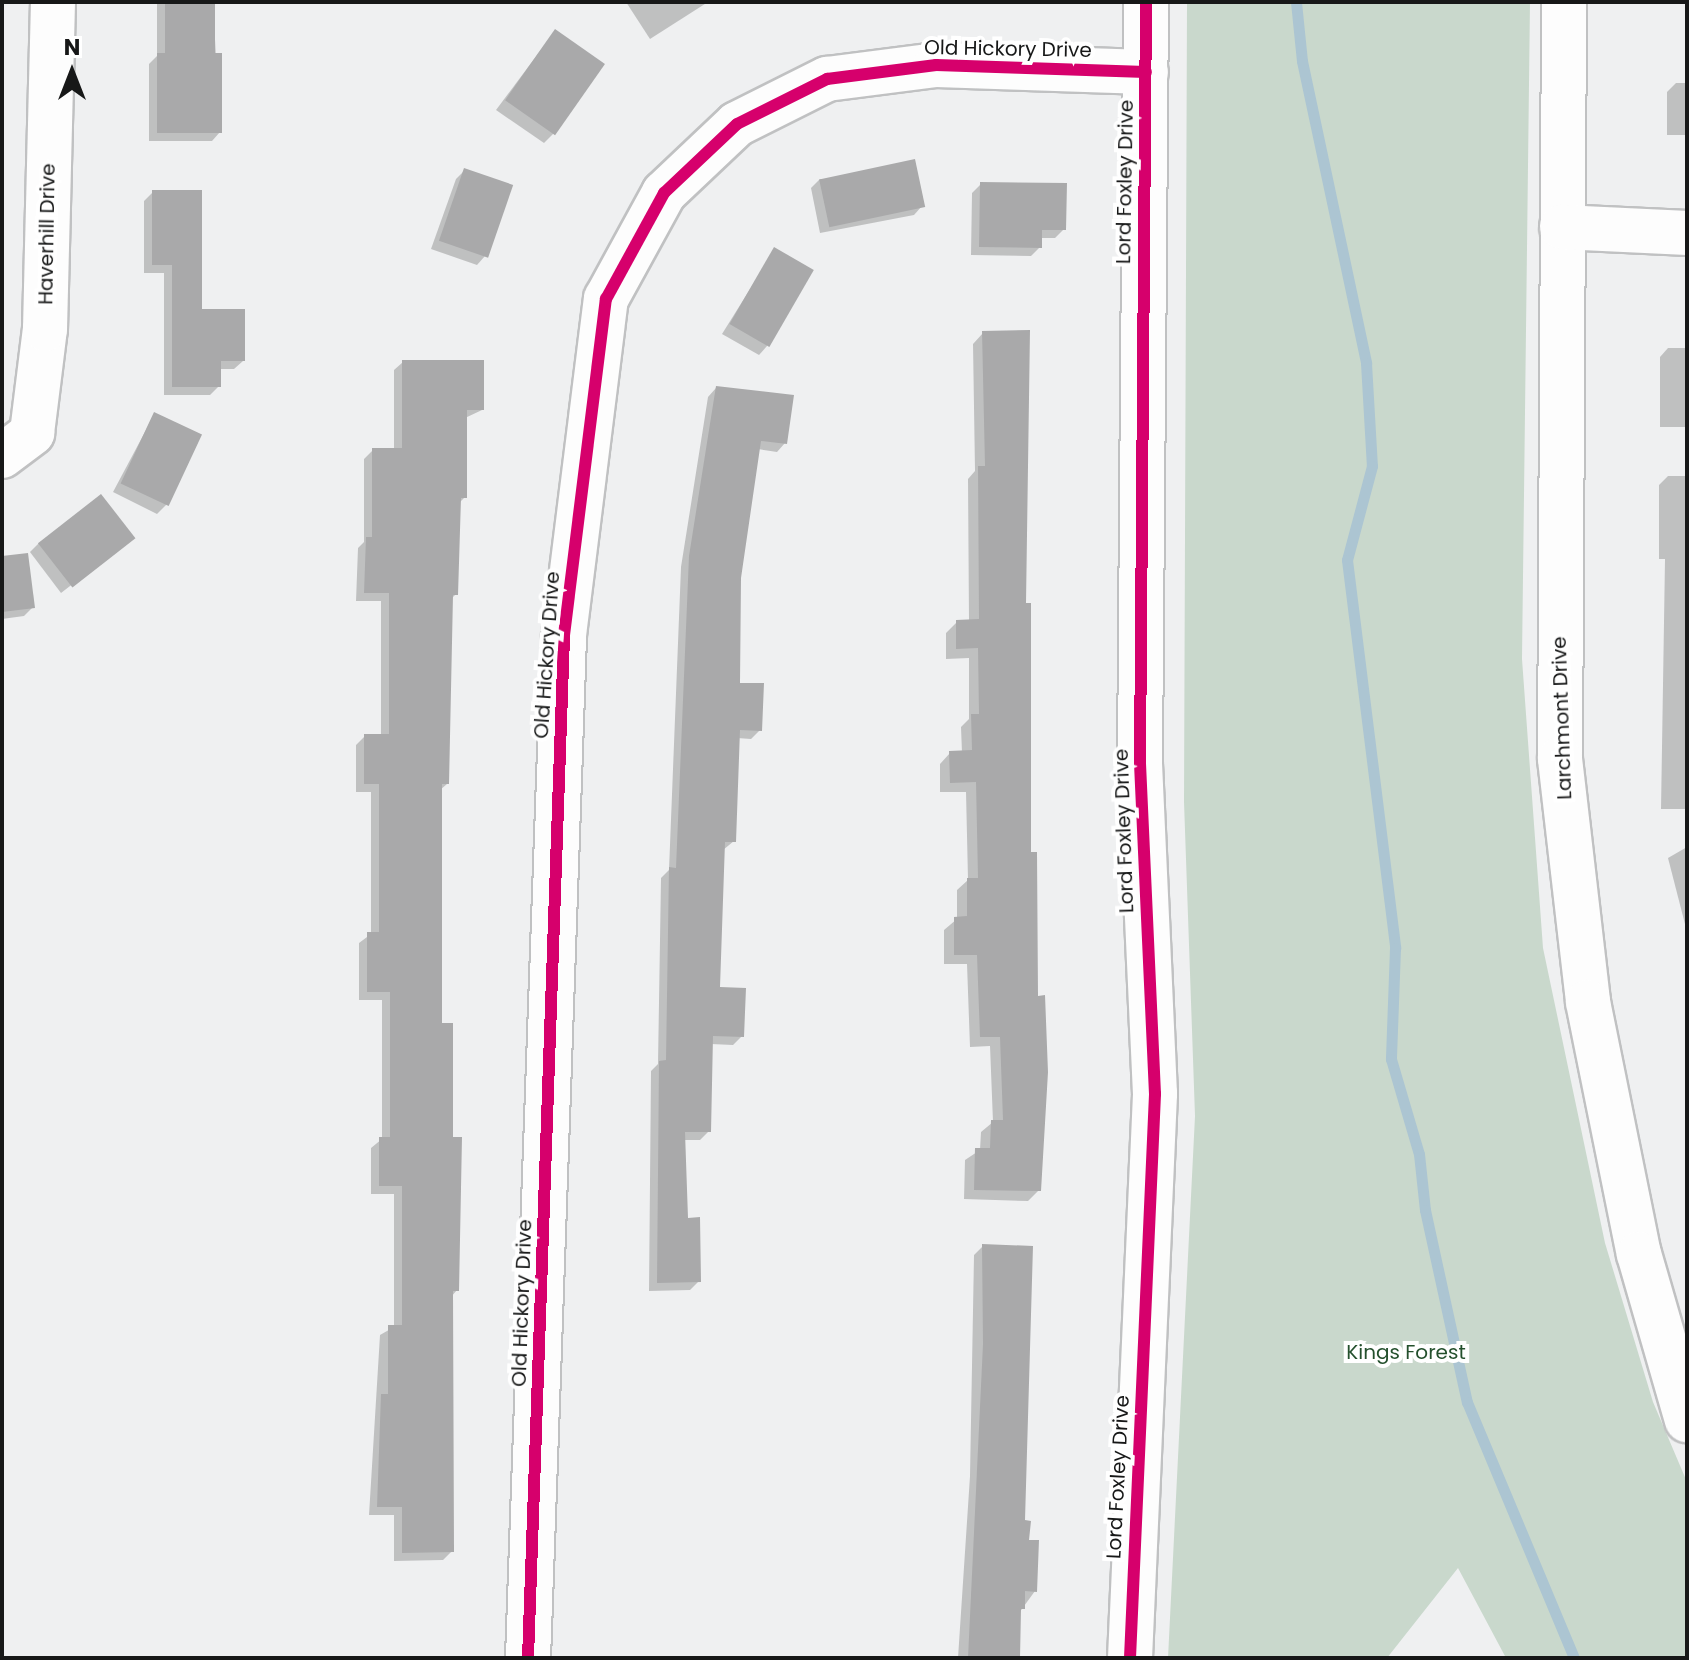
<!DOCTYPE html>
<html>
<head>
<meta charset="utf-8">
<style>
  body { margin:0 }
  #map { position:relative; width:1689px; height:1660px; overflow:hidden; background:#eff0f1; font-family:Poppins,sans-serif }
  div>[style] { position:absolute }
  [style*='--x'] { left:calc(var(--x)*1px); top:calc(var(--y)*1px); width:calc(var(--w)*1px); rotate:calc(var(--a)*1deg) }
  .green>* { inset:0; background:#c9d8cc }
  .shadow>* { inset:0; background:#0003 }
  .stream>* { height:11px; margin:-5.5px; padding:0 5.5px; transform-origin:5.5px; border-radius:5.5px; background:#acc5d2 }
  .building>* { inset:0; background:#a9a9aa; transform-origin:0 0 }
  .roads { filter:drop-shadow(2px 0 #c0c1c2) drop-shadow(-2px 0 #c0c1c2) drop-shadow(0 2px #c0c1c2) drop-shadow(0 -2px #c0c1c2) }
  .minor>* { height:44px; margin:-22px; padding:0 22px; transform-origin:22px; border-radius:22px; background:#fdfdfd }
  .cycleway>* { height:12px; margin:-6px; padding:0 6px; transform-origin:6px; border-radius:6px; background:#d6006c }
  span { translate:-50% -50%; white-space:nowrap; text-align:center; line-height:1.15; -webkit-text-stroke:8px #fff; paint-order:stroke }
  .street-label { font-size:20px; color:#171818 }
  .park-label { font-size:20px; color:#24502d }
  .frame { position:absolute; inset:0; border:4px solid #171818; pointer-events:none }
  .north { position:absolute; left:32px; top:32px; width:80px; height:80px; -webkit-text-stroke:6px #fff; paint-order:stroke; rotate:0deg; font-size:22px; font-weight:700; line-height:32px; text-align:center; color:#171818 }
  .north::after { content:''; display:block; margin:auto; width:28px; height:36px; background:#171818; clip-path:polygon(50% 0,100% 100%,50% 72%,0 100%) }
</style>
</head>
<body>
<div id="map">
  <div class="green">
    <i style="clip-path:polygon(1187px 2px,1530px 2px,1522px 659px,1543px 948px,1605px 1243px,1653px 1402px,1687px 1482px,1687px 1658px,1506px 1658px,1458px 1568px,1387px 1658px,1168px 1658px,1195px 1116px,1184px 802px)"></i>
  </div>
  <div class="shadow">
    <i style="clip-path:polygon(157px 2px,213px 2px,220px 132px,212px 141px,149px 141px,149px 64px,157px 56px)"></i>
    <i style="clip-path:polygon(626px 2px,708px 2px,650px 39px)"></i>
    <i style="clip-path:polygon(555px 31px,553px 134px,544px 143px,496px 110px)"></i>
    <i style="clip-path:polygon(1676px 83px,1687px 83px,1687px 135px,1667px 135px,1667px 92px)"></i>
    <i style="clip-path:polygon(465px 170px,485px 256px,477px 265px,431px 249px,456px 179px)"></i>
    <i style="clip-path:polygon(820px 179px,922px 206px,914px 215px,820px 233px,811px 188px)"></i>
    <i style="clip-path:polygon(981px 184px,1064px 229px,1055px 238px,1040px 238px,1040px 247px,1031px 256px,971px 255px,972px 193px)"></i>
    <i style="clip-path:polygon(153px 192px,200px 311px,243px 361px,234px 369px,219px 369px,219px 386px,210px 395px,164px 395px,164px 273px,144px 273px,144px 201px)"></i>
    <i style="clip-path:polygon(775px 249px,767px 346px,759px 355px,722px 334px)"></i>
    <i style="clip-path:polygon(983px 333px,1024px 605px,1039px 1190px,1028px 1201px,964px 1199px,965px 1160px,980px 1150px,981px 1132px,993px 1122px,990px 1046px,970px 1047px,967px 964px,944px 964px,944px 930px,957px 919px,957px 890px,968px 880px,966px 792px,940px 792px,940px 764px,950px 753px,962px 753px,961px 727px,969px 719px,969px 658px,946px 659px,946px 633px,957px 622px,969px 622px,968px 479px,975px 471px,973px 344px)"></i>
    <i style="clip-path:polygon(1668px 348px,1687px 348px,1687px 427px,1660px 427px,1660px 357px)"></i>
    <i style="clip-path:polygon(403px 362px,482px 410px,465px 418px,465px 497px,459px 503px,456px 594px,451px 599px,447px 784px,440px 790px,440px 1025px,457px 1290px,451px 1297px,452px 1551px,443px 1560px,394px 1561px,394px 1515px,369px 1515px,380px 1335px,394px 1327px,394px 1194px,371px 1194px,371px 1148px,382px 1139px,382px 1000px,359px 1000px,359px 943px,371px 934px,371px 792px,356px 792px,356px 745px,365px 736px,381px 736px,381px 601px,356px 601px,358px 548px,364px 542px,364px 459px,373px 450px,394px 450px,394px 370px)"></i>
    <i style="clip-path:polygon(716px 388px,785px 443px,777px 452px,758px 449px,739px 578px,738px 684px,760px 730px,751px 739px,737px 738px,734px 841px,723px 850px,718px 989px,742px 1036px,733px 1045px,711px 1044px,709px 1131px,700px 1140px,684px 1140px,686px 1220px,699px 1281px,690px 1290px,649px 1291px,651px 1071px,658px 1064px,661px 878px,669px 870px,681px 567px,708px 397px)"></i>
    <i style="clip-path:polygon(154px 415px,166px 505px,157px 514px,113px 492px)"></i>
    <i style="clip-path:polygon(1668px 476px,1687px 476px,1687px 809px,1661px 809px,1665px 559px,1659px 559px,1659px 485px)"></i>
    <i style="clip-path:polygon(132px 538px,61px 593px,30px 552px,39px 543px)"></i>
    <i style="clip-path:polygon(2px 558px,33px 607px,24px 616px,2px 619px)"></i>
    <i style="clip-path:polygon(1687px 847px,1687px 927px,1686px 928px,1668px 858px)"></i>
    <i style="clip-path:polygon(983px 1246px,1035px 1591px,1019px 1613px,1018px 1658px,958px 1658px,970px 1476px,974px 1255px)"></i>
  </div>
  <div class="stream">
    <i style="--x:1296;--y:2;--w:59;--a:84.2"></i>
    <i style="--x:1302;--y:61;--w:309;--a:78"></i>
    <i style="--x:1366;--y:363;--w:103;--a:86.7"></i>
    <i style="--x:1372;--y:466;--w:97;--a:104.9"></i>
    <i style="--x:1347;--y:560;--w:391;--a:82.9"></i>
    <i style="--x:1395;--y:948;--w:111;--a:92.1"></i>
    <i style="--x:1391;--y:1059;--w:99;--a:73.6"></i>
    <i style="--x:1419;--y:1154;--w:56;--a:83.9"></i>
    <i style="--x:1425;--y:1210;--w:197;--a:77.7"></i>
    <i style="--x:1467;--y:1402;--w:277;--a:67.3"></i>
  </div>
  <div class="building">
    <i style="clip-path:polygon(165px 2px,215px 2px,215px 53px,222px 53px,222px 133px,157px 133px,157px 53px,165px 53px)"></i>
    <i style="left:555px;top:29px;width:61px;height:87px;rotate:35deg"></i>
    <i style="left:915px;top:159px;width:49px;height:98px;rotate:78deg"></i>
    <i style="left:464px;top:168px;width:52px;height:77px;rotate:19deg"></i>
    <i style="clip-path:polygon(980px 182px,1067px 183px,1066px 230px,1042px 230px,1042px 248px,979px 247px)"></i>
    <i style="clip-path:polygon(152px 190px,202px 190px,202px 309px,245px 309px,245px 361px,221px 361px,221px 387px,172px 387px,172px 265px,152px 265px)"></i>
    <i style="left:774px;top:247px;width:46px;height:89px;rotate:30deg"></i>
    <i style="clip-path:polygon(1030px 330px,1026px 603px,1031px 603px,1031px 852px,1037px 852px,1038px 996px,1045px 995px,1048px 1072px,1041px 1191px,974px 1190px,975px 1148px,990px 1148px,991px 1120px,1003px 1120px,1000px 1037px,980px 1037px,977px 955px,954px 955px,954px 917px,967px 916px,967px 878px,978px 878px,976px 782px,950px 783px,949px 751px,972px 750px,971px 714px,979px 714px,978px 648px,956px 649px,956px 620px,979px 619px,978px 466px,985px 466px,982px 331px)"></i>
    <i style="clip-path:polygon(402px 360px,484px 360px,484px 410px,467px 410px,467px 498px,461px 498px,458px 595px,453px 595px,449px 784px,442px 784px,442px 1023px,453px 1023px,453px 1137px,462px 1137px,459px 1291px,453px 1291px,454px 1552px,402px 1553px,402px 1507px,377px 1507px,381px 1394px,388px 1394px,388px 1325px,402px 1325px,402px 1186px,379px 1186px,379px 1137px,390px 1137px,390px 992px,367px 992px,367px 932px,379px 932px,379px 784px,364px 784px,364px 734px,389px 734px,389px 593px,364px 593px,366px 537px,372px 537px,372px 448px,402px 448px)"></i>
    <i style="clip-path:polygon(716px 386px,794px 395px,787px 444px,761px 441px,741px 578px,740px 683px,764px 683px,762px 731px,740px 730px,736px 842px,725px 842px,720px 987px,746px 988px,744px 1037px,713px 1036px,711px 1132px,685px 1132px,688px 1218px,700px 1217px,701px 1282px,657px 1283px,659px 1061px,666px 1060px,669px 867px,676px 868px,689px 556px)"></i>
    <i style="left:154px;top:412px;width:53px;height:79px;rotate:25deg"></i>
    <i style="left:101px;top:494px;width:56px;height:80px;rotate:52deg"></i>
    <i style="clip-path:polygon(28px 553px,35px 608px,2px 612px,2px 556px)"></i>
    <i style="clip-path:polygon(982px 1244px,1033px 1246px,1025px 1520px,1031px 1521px,1029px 1540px,1039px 1540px,1037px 1592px,1025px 1591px,1025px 1609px,1021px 1609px,1020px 1658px,968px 1658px,983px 1344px)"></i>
  </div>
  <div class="roads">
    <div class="minor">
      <i style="--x:1564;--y:2;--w:757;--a:90.3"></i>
      <i style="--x:1560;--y:759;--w:245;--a:83.4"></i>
      <i style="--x:1588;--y:1002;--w:257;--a:78.6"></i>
      <i style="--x:1639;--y:1254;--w:173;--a:73.9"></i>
      <i style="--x:1562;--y:227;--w:125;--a:2.7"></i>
      <i style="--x:2;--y:456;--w:38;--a:-37"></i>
      <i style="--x:32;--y:433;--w:105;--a:-82.9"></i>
      <i style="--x:45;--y:329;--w:327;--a:-88.6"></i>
      <i style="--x:528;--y:1658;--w:1024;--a:-87.98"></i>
      <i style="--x:564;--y:635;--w:339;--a:-82.9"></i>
      <i style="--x:606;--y:299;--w:121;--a:-61.3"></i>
      <i style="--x:664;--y:193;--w:100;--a:-43.4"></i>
      <i style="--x:737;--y:124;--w:101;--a:-26.6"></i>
      <i style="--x:827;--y:79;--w:110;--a:-7.3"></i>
      <i style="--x:936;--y:65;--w:210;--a:1.9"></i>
      <i style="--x:1130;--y:1658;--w:565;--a:-87.46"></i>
      <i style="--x:1155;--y:1094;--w:332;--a:-92.6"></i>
      <i style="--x:1140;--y:762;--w:760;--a:-89.55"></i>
    </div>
  </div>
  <div class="cycleway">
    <i style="--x:528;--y:1658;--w:1024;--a:-87.98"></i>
    <i style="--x:564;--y:635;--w:339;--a:-82.9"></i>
    <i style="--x:606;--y:299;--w:121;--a:-61.3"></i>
    <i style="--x:664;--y:193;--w:100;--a:-43.4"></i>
    <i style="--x:737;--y:124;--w:101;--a:-26.6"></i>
    <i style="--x:827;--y:79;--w:110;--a:-7.3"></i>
    <i style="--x:936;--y:65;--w:210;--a:1.9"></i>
    <i style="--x:1130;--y:1658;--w:565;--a:-87.46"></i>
    <i style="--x:1155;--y:1094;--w:332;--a:-92.6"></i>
    <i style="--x:1140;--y:762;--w:760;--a:-89.55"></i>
  </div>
  <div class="street-label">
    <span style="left:1008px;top:49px;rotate:1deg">Old Hickory Drive</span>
    <span style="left:1125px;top:182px;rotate:-89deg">Lord Foxley Drive</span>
    <span style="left:47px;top:234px;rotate:-89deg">Haverhill Drive</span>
    <span style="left:547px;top:655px;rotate:-86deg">Old Hickory Drive</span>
    <span style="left:1562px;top:718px;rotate:-92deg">Larchmont Drive</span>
    <span style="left:1124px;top:831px;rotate:-92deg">Lord Foxley Drive</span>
    <span style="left:522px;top:1303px;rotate:-88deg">Old Hickory Drive</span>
    <span style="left:1118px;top:1477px;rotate:-87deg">Lord Foxley Drive</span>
  </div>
  <div class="park-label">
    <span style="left:1406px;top:1352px">Kings Forest</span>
  </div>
  <div class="frame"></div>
  <div class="north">N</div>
</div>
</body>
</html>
